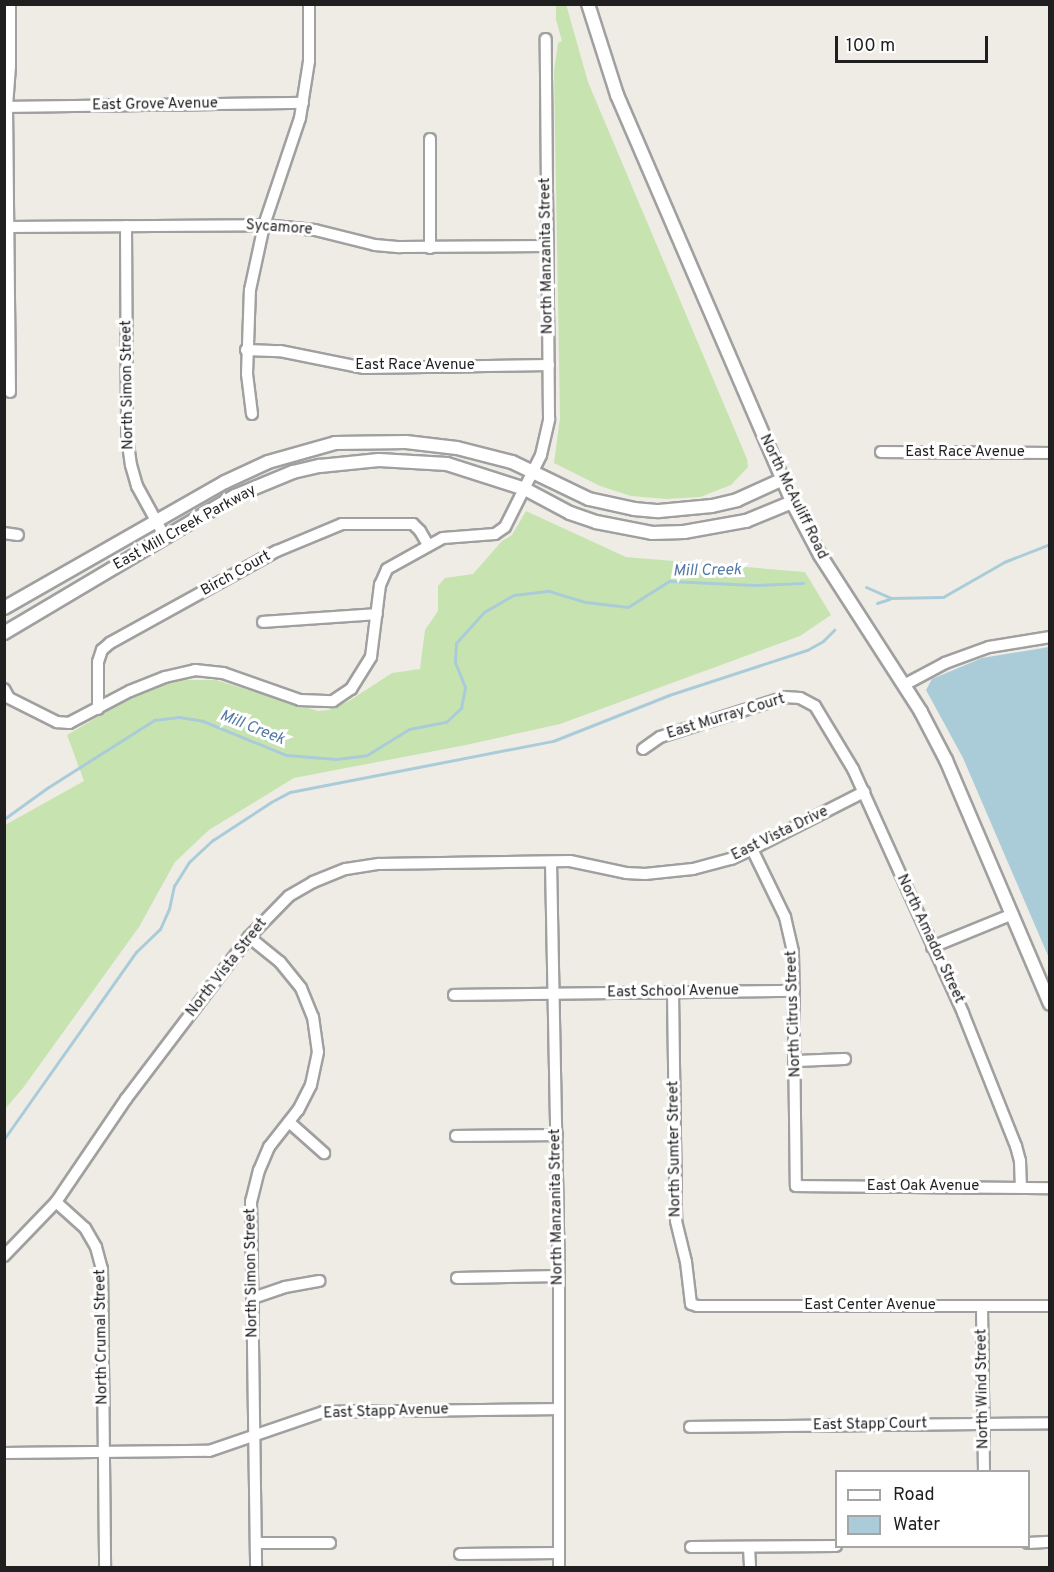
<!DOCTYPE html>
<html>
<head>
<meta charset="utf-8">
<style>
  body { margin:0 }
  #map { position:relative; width:1054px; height:1572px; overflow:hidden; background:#efece6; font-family:Overpass,sans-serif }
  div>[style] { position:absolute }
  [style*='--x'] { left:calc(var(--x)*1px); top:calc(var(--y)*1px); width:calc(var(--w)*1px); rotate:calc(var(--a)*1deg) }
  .grass>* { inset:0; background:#c7e4b0 }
  .water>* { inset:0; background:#aaccd9 }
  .stream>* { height:3px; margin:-1.5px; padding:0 1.5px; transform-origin:1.5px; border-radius:1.5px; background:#aaccd9 }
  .roads { filter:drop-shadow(2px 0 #a0a0a0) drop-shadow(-2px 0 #a0a0a0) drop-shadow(0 2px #a0a0a0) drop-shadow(0 -2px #a0a0a0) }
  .minor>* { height:10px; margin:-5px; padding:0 5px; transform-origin:5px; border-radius:5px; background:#fff }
  .tertiary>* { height:12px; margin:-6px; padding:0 6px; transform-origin:6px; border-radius:6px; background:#fff }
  span { translate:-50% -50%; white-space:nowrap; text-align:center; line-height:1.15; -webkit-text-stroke:6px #fff; paint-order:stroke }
  .street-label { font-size:15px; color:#1f1f1f }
  .water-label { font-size:16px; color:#5379a6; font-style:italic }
  .frame { position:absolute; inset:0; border:6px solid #1f1f1f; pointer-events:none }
  .legend { position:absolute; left:835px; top:1470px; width:195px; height:78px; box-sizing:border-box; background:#fff; border:2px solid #a5a5a5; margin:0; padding:8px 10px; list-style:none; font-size:18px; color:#1f1f1f }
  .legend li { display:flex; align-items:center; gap:12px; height:30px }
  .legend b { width:30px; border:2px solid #a5a5a5 }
  .scale { position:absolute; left:835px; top:36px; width:153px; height:27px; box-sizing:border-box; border:3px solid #1f1f1f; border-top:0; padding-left:8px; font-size:18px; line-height:21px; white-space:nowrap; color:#1f1f1f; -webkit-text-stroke:4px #fff; paint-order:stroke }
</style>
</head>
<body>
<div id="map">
  <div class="grass">
    <i style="clip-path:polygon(566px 4px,588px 82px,747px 459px,748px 467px,731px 485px,700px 497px,666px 499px,631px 496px,600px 486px,554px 463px,560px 418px,554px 71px,558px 43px,562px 41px,556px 20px,556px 5px)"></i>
    <i style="clip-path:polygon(526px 511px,626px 557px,805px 572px,831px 615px,800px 636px,560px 724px,466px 745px,294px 778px,209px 830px,175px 862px,139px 927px,23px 1088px,5px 1109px,5px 825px,84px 781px,67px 735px,123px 702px,168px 683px,184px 680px,216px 680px,318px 711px,329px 710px,349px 701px,392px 673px,420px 669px,425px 630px,438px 611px,438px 586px,445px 578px,473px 574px,502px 541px,512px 535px)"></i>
  </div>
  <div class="water">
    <i style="clip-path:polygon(1049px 647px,1050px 647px,1049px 958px,963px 758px,926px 690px,932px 679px,982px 658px)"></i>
  </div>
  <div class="stream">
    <i style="--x:866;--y:587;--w:27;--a:24"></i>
    <i style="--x:891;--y:598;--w:52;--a:-1.1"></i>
    <i style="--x:943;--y:597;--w:70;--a:-29.8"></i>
    <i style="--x:1004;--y:562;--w:49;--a:-21.4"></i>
    <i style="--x:877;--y:603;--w:13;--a:-18"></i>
    <i style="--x:4;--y:819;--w:53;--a:-35.8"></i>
    <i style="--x:47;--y:788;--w:127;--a:-32.4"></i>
    <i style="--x:154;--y:720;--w:25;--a:-7"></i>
    <i style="--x:179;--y:717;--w:24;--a:9"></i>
    <i style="--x:203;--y:721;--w:90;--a:22.3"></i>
    <i style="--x:286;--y:755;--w:50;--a:4.6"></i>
    <i style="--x:336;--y:759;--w:31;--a:-7"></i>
    <i style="--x:367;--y:755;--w:49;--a:-31.8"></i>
    <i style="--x:409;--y:729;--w:38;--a:-11"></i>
    <i style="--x:446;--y:722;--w:21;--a:-43"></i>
    <i style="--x:461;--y:708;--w:21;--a:-79"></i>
    <i style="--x:465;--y:687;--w:27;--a:-112"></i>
    <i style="--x:455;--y:662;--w:19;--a:-87"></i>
    <i style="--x:456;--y:643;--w:42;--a:-47.9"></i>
    <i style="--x:484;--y:612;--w:34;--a:-30"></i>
    <i style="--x:514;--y:595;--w:35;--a:-7"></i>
    <i style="--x:549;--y:591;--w:39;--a:17"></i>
    <i style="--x:586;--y:602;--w:42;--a:6.8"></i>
    <i style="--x:628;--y:607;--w:49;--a:-32.4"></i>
    <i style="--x:669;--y:581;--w:86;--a:2.7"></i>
    <i style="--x:755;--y:585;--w:48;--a:-2.4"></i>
    <i style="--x:4;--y:1139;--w:229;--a:-54.8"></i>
    <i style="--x:136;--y:952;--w:33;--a:-44"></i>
    <i style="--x:160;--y:929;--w:22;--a:-66"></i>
    <i style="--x:169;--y:909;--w:24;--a:-78"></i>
    <i style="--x:174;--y:886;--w:28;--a:-58"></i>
    <i style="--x:189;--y:862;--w:33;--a:-43"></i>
    <i style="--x:213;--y:840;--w:69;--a:-33.2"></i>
    <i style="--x:271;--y:802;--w:21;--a:-28"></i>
    <i style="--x:290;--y:792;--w:268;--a:-11"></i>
    <i style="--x:553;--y:741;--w:125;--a:-21.6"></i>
    <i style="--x:669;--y:695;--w:145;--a:-18.1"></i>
    <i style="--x:807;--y:650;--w:18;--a:-29"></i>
    <i style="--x:823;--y:641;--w:16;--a:-45"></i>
  </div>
  <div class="roads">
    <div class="minor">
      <i style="--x:10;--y:4;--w:62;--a:90"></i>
      <i style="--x:10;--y:66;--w:41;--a:94.2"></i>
      <i style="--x:7;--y:107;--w:285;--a:89.4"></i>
      <i style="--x:7;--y:107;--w:296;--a:-0.8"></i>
      <i style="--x:430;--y:139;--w:109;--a:90"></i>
      <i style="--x:126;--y:226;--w:211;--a:89.7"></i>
      <i style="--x:127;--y:437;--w:28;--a:82"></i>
      <i style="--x:131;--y:465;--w:22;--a:74"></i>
      <i style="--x:137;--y:486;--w:58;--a:61.2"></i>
      <i style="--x:8;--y:227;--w:256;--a:-0.4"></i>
      <i style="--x:264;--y:225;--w:51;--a:5.6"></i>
      <i style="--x:315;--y:230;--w:62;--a:14"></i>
      <i style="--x:375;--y:245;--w:25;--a:5"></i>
      <i style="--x:400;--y:247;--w:147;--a:-0.4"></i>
      <i style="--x:246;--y:350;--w:34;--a:2"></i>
      <i style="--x:280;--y:351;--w:86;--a:11.4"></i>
      <i style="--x:364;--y:368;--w:185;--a:-0.9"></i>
      <i style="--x:252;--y:414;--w:40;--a:-97.1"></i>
      <i style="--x:247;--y:374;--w:84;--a:-88"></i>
      <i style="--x:250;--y:290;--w:66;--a:-77.8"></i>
      <i style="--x:264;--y:225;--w:113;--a:-71.4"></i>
      <i style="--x:300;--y:118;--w:58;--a:-81"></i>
      <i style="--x:309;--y:61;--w:57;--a:-90"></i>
      <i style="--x:881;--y:452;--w:169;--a:0.3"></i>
      <i style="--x:4;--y:533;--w:14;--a:8"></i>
      <i style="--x:263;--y:622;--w:114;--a:-4"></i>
      <i style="--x:904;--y:685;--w:47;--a:-28.2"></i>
      <i style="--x:945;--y:663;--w:47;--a:-20"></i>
      <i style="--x:989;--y:647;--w:62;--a:-9.3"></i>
      <i style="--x:4;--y:689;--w:10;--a:61"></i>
      <i style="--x:9;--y:698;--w:54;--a:26.6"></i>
      <i style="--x:57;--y:722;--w:12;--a:5"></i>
      <i style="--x:69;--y:723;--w:69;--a:-27.7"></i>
      <i style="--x:130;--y:691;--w:38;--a:-22"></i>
      <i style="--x:165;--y:677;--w:31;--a:-13"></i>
      <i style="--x:195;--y:670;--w:28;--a:6"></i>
      <i style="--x:223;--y:673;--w:82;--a:19.3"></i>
      <i style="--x:300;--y:700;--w:33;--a:2"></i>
      <i style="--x:333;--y:701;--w:22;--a:-34"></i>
      <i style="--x:351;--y:689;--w:38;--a:-58"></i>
      <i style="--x:371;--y:657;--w:73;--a:-82.9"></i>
      <i style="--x:380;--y:585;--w:17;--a:-66"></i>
      <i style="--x:387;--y:569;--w:64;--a:-29"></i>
      <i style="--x:443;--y:538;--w:52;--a:-4.4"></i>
      <i style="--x:495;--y:534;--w:12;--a:-35"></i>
      <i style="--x:505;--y:527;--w:80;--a:-63.4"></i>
      <i style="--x:541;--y:455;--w:37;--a:-77"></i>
      <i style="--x:549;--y:419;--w:380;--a:-90.5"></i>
      <i style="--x:98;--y:709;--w:47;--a:-90"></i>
      <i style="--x:98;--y:662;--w:13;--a:-72"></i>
      <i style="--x:102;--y:650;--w:11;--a:-41"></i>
      <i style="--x:110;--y:643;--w:191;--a:-28.9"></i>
      <i style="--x:277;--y:551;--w:70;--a:-22.6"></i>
      <i style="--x:342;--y:524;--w:71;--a:0"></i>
      <i style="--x:413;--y:524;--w:10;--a:45"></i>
      <i style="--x:420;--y:531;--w:16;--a:60"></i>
      <i style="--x:643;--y:749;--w:21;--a:-35"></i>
      <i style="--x:660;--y:737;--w:131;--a:-17.7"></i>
      <i style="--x:785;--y:697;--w:15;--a:4"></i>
      <i style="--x:800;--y:698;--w:17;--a:28"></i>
      <i style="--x:815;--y:706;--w:74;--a:58.9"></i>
      <i style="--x:853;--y:769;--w:268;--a:65.7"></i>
      <i style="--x:963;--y:1013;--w:143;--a:68.3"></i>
      <i style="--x:1016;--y:1146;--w:16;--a:75"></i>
      <i style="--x:1020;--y:1161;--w:26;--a:88"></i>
      <i style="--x:752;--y:849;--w:76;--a:64.1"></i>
      <i style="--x:785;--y:917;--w:36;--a:77"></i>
      <i style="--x:793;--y:952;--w:234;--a:89.3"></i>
      <i style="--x:796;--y:1186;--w:254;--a:0.5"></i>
      <i style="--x:551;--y:862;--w:414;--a:88.9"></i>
      <i style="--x:559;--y:1276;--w:292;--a:90"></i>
      <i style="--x:249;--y:937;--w:40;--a:39"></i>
      <i style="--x:280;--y:962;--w:33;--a:51"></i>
      <i style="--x:301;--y:988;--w:31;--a:68"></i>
      <i style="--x:313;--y:1017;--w:35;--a:82"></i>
      <i style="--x:318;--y:1052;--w:34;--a:102"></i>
      <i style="--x:311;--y:1085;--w:28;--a:117"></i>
      <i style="--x:298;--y:1110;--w:47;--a:128.1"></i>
      <i style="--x:269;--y:1147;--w:25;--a:113"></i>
      <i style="--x:259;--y:1170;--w:32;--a:104"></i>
      <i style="--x:251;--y:1201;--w:367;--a:89.2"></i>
      <i style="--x:932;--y:947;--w:87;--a:-22.2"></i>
      <i style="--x:673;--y:992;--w:229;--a:89.2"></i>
      <i style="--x:676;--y:1221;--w:42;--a:76.3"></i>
      <i style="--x:686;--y:1262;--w:42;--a:83.2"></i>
      <i style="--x:691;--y:1304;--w:6;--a:18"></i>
      <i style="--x:697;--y:1306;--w:353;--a:0"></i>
      <i style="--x:454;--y:995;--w:340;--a:-0.7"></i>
      <i style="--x:796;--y:1061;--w:49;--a:-2.3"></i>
      <i style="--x:289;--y:1122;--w:47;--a:41.5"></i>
      <i style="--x:456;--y:1136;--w:101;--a:-0.6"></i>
      <i style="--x:56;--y:1202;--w:39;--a:42"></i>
      <i style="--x:85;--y:1228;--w:22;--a:60"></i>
      <i style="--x:96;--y:1247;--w:23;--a:75"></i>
      <i style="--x:102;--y:1269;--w:299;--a:89.4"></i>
      <i style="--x:4;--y:1256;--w:75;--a:-46.1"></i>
      <i style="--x:56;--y:1202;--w:125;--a:-55.8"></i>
      <i style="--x:126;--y:1099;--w:203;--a:-52.8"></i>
      <i style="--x:249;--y:937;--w:57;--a:-45.7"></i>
      <i style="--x:289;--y:896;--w:28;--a:-30"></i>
      <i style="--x:313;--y:882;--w:35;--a:-22"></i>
      <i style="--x:346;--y:869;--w:33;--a:-9"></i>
      <i style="--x:379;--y:864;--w:191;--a:-0.9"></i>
      <i style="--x:570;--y:861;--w:57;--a:12.1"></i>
      <i style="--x:626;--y:873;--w:19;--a:3"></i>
      <i style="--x:645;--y:874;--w:48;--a:-5.9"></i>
      <i style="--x:693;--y:869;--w:39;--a:-15"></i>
      <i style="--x:731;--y:859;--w:23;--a:-25"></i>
      <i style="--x:752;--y:849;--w:126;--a:-27"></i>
      <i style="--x:457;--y:1278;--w:102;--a:-1.1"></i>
      <i style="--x:253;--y:1298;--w:34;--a:-19"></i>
      <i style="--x:285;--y:1287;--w:35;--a:-10"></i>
      <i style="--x:982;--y:1307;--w:165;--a:89.3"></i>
      <i style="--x:690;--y:1427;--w:360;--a:-0.6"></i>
      <i style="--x:4;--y:1453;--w:205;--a:-0.6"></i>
      <i style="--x:209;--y:1451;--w:120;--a:-18.9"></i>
      <i style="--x:323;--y:1412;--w:235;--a:-0.7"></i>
      <i style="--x:256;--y:1543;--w:74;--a:0"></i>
      <i style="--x:1028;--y:1543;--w:22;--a:-3"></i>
      <i style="--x:691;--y:1547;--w:145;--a:-0.4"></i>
      <i style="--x:749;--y:1547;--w:21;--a:87"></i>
      <i style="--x:460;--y:1554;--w:99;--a:-0.6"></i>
    </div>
    <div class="tertiary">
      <i style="--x:588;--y:4;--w:96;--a:72.3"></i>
      <i style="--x:617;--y:95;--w:443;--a:66.7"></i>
      <i style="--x:792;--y:502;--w:60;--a:62.2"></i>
      <i style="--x:820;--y:555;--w:187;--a:57.2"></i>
      <i style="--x:921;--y:712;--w:54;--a:62.5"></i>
      <i style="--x:946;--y:760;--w:265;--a:66.9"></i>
      <i style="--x:4;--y:608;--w:254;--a:-29.7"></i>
      <i style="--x:225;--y:482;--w:47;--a:-24.9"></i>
      <i style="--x:268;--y:462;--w:70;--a:-15.8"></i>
      <i style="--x:335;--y:443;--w:71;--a:-0.8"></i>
      <i style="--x:406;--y:442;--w:51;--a:6.7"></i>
      <i style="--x:457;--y:448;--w:57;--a:14.3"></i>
      <i style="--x:512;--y:462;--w:85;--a:25.7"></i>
      <i style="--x:589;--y:499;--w:46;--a:12.5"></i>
      <i style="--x:634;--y:509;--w:25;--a:5"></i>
      <i style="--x:659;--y:511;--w:53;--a:-5.4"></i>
      <i style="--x:712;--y:506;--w:26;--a:-13"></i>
      <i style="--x:737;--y:500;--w:51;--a:-24.5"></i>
      <i style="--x:4;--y:633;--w:269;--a:-30.7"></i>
      <i style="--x:235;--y:496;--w:63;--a:-22.5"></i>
      <i style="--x:293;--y:472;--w:28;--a:-13"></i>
      <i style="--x:320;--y:466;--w:59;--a:-5.8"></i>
      <i style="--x:379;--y:460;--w:68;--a:3.4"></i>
      <i style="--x:447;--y:464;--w:82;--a:17.8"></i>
      <i style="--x:525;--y:489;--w:51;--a:28.1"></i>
      <i style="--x:570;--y:513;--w:28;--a:19"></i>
      <i style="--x:596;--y:522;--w:57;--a:11.1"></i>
      <i style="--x:652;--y:533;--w:32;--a:-2"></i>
      <i style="--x:684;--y:532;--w:63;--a:-10.1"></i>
      <i style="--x:746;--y:521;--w:50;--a:-22.4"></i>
    </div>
  </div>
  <div class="street-label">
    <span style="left:155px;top:105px;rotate:-1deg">East Grove Avenue</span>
    <span style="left:279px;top:228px;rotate:4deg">Sycamore</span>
    <span style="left:547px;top:256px;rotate:-91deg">North Manzanita Street</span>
    <span style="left:415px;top:366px">East Race Avenue</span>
    <span style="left:128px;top:385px;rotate:-91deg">North Simon Street</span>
    <span style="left:965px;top:453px">East Race Avenue</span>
    <span style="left:793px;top:497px;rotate:64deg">North McAuliff Road</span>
    <span style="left:185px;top:528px;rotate:-29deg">East Mill Creek Parkway</span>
    <span style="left:236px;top:574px;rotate:-29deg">Birch Court</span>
    <span style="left:726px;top:717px;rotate:-17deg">East Murray Court</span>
    <span style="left:780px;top:834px;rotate:-26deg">East Vista Drive</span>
    <span style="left:930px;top:939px;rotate:65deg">North Amador Street</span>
    <span style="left:227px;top:968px;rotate:-52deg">North Vista Street</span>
    <span style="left:673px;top:992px;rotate:-1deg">East School Avenue</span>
    <span style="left:794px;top:1014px;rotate:-92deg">North Citrus Street</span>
    <span style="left:675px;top:1149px;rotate:-91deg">North Sumter Street</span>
    <span style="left:923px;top:1187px">East Oak Avenue</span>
    <span style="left:557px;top:1207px;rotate:-91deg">North Manzanita Street</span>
    <span style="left:252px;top:1273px;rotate:-91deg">North Simon Street</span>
    <span style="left:870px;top:1306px">East Center Avenue</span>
    <span style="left:102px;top:1337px;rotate:-91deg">North Crumal Street</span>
    <span style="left:983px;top:1389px;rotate:-91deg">North Wind Street</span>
    <span style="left:386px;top:1412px;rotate:-2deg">East Stapp Avenue</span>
    <span style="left:870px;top:1425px;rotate:-1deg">East Stapp Court</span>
  </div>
  <div class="water-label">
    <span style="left:707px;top:571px;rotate:-1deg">Mill Creek</span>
    <span style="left:252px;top:728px;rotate:22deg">Mill Creek</span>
  </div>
  <div class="frame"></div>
  <ul class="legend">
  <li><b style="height:8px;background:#fff"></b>Road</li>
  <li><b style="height:16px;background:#aaccd9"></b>Water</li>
  </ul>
  <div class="scale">100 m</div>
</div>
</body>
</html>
